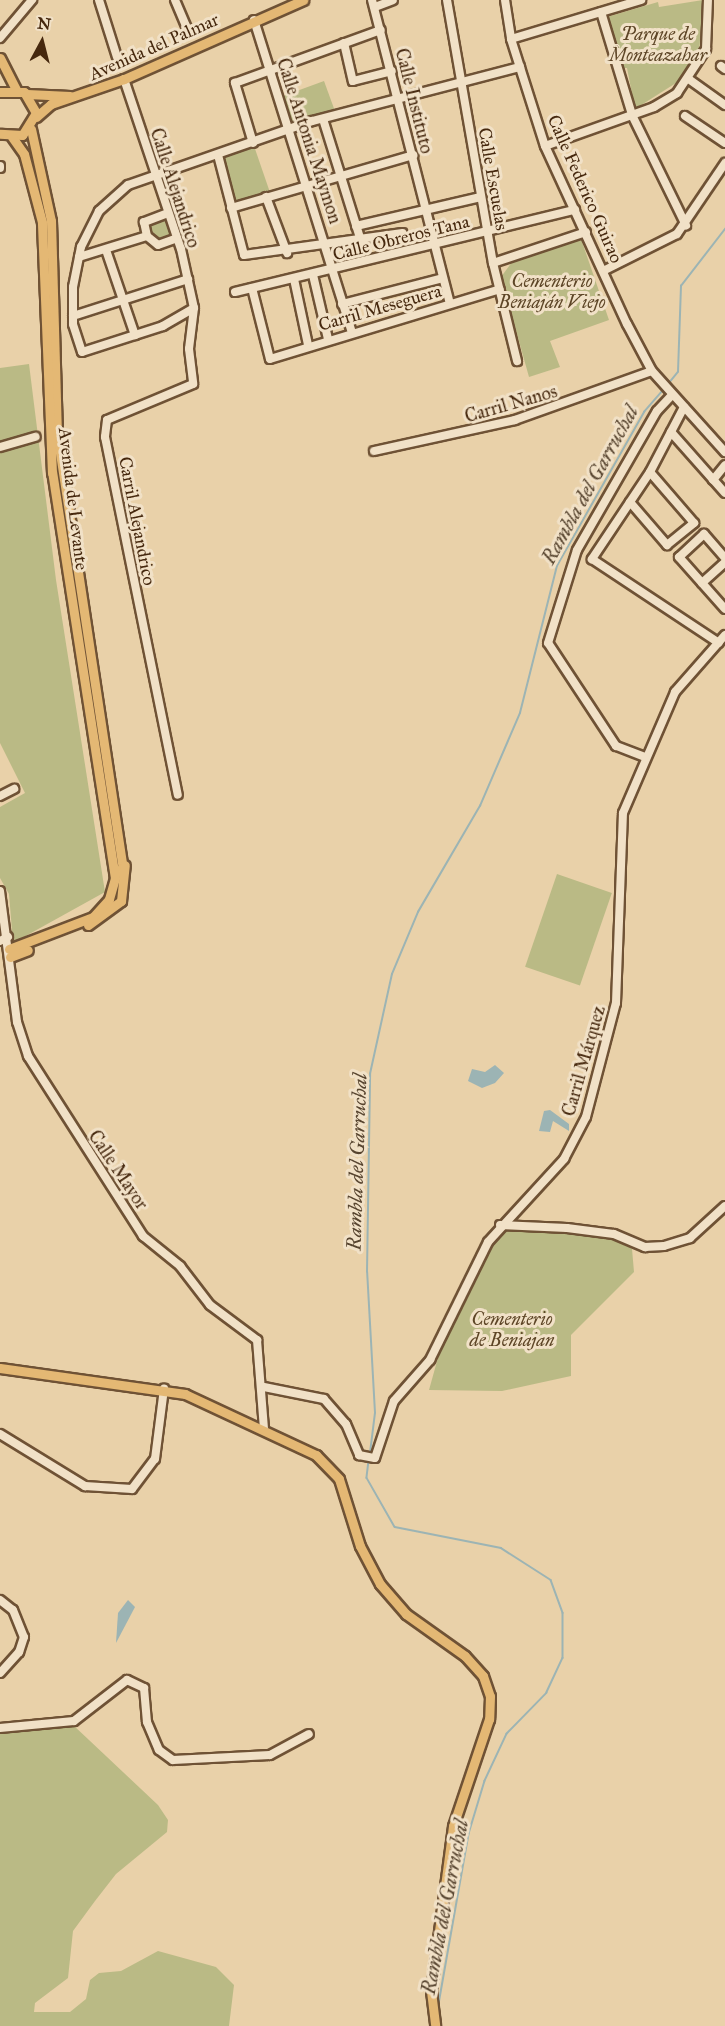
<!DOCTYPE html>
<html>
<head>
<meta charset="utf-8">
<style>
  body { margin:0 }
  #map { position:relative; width:725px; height:2026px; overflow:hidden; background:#e9d1a9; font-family:"IM FELL Great Primer",serif }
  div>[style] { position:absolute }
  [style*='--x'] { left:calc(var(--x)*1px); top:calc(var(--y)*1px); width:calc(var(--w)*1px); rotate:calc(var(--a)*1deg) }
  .green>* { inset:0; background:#baba85; transform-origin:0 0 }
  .water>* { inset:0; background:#9cb4b4 }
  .stream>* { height:1.5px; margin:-0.75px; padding:0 0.75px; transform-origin:0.75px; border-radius:0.75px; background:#9cb4b4 }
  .roads { filter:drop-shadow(2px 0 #6f5235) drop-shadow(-2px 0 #6f5235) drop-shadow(0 2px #6f5235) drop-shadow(0 -2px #6f5235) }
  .minor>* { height:8px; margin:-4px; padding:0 4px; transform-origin:4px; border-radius:4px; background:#f1e1c7 }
  .major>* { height:9px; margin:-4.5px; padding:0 4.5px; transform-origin:4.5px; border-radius:4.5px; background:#e4b874 }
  span { translate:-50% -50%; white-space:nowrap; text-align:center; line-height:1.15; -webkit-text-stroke:6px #f1e1c7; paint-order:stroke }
  .park-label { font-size:18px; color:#5d4526; font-style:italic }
  .street-label { font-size:18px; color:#46280e }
  .water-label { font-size:20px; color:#57442f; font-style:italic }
  .north { position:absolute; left:12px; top:12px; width:60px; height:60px; -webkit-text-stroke:4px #f1e1c7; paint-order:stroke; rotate:7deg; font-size:16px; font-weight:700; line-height:24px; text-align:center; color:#46280e }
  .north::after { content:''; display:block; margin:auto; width:21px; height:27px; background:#46280e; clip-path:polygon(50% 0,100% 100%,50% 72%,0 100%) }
</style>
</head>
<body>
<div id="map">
  <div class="green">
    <i style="clip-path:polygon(703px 0,699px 54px,687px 76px,635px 109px,627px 68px,622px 68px,607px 17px,658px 2px,659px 7px)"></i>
    <i style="left:324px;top:81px;width:33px;height:45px;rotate:70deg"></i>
    <i style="left:253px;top:143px;width:52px;height:37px;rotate:71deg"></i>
    <i style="clip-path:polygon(163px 214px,173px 240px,152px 245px,144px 222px)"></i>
    <i style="clip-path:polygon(580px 236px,609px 320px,550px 341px,560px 367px,529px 377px,501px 277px,517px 255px)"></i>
    <i style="clip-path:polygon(29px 364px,56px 580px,105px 892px,13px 943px,9px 894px,0 878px,0 807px,25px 793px,0 743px,0 368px)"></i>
    <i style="left:557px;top:874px;width:58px;height:98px;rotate:19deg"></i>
    <i style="clip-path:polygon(500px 1230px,611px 1236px,632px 1249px,634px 1272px,571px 1335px,571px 1376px,502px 1391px,429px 1390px,444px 1336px)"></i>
    <i style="clip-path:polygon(72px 1724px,158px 1805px,168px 1820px,167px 1832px,116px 1874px,95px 1901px,73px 1931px,68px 1978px,35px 2003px,34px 2012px,70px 2012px,86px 1999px,90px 1980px,99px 1973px,121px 1971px,158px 1951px,216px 1967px,234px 1985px,229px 2026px,0 2026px,0 1732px)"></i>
  </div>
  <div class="water">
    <i style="clip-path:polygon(495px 1065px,504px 1073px,495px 1083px,482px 1088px,468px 1081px,472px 1069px,485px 1072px)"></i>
    <i style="clip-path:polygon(550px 1110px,569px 1124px,569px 1131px,553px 1121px,550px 1132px,539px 1131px,544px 1111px)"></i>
    <i style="clip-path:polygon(128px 1600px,135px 1607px,116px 1643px,118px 1613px)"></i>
  </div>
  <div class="stream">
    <i style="--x:669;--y:383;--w:14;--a:-51"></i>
    <i style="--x:678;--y:372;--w:86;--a:-88"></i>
    <i style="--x:681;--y:286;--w:72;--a:-52.3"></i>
    <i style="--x:370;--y:1453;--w:40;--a:-82.9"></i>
    <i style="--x:375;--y:1413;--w:141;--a:-93.2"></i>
    <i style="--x:367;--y:1272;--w:198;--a:-89.1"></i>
    <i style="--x:370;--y:1074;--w:102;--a:-77.6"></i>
    <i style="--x:392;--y:974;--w:67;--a:-67.2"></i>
    <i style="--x:418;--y:912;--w:123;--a:-59.7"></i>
    <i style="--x:480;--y:806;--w:101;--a:-66.7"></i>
    <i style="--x:520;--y:713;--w:152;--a:-75.9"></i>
    <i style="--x:557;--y:566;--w:177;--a:-60.5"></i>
    <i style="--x:644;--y:412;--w:30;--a:-49"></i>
    <i style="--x:369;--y:1461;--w:17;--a:97"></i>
    <i style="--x:367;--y:1478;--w:56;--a:60.3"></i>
    <i style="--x:395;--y:1527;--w:108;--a:11.2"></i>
    <i style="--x:501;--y:1548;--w:59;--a:32.6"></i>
    <i style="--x:551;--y:1580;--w:35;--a:70"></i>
    <i style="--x:563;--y:1613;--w:45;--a:90"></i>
    <i style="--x:563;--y:1658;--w:38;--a:115"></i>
    <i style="--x:547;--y:1693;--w:57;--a:134.3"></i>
    <i style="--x:507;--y:1734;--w:52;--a:115.1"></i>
    <i style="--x:485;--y:1781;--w:55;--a:106.8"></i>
    <i style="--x:469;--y:1834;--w:178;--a:100"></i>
  </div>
  <div class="roads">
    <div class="minor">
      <i style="--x:99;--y:0;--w:60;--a:72.5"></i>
      <i style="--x:175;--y:0;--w:30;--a:67"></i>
      <i style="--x:372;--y:0;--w:313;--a:75.6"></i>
      <i style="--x:447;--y:0;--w:267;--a:80.1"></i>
      <i style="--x:493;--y:263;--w:101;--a:76.2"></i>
      <i style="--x:505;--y:0;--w:39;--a:81"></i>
      <i style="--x:511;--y:39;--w:112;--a:72.4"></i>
      <i style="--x:545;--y:146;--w:196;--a:65.3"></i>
      <i style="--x:627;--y:324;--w:53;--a:62"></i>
      <i style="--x:652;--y:371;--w:109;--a:48"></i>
      <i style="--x:375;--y:7;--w:19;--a:-21"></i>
      <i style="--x:601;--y:12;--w:108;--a:73.2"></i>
      <i style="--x:632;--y:115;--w:123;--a:63.9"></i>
      <i style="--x:254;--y:20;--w:328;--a:72.6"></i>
      <i style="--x:0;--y:38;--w:50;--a:-49.9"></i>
      <i style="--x:511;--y:39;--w:136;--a:-16.7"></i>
      <i style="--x:344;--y:43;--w:39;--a:77"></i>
      <i style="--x:353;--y:81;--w:40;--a:-14.4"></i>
      <i style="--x:721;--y:66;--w:5;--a:37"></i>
      <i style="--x:124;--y:79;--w:179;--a:71.5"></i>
      <i style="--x:181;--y:249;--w:60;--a:77.6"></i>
      <i style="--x:194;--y:308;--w:41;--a:97"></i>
      <i style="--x:189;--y:349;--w:35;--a:83"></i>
      <i style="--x:193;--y:384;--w:93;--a:157.3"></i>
      <i style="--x:107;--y:420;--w:17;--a:97"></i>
      <i style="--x:105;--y:437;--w:365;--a:78.5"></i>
      <i style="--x:690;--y:80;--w:43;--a:35.5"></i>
      <i style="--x:685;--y:116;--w:48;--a:34"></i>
      <i style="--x:323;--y:119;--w:128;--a:72.7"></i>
      <i style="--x:253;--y:143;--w:63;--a:-106.7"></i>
      <i style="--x:235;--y:83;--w:155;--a:-20"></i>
      <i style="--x:545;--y:146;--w:116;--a:-19.7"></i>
      <i style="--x:654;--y:107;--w:27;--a:-31"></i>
      <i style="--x:677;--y:93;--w:53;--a:-56.6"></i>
      <i style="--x:706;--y:49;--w:49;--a:-87.7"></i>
      <i style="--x:218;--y:155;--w:103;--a:75.4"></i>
      <i style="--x:244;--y:255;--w:160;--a:-7.9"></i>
      <i style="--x:0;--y:166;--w:2;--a:90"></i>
      <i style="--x:266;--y:197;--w:60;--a:69.4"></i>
      <i style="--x:231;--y:208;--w:190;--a:-16.2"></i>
      <i style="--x:168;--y:213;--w:26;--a:159"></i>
      <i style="--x:144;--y:222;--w:14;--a:78"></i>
      <i style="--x:147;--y:236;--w:14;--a:39"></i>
      <i style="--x:158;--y:245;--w:20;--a:-20"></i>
      <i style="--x:356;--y:226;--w:128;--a:-13.1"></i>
      <i style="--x:106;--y:250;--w:90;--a:71.2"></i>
      <i style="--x:79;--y:257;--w:71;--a:-17.2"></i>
      <i style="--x:493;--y:263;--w:98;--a:-18.4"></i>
      <i style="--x:605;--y:270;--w:80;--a:-26.6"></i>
      <i style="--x:677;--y:234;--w:86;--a:-55.9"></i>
      <i style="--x:313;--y:275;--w:66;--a:76.8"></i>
      <i style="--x:294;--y:279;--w:67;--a:78"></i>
      <i style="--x:252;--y:288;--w:73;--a:75.8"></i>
      <i style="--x:270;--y:359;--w:240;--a:-16.9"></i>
      <i style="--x:235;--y:292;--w:350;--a:-13.6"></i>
      <i style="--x:342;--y:304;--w:104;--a:-14.4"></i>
      <i style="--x:194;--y:308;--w:36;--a:150"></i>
      <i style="--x:163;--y:326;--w:85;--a:162.2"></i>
      <i style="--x:82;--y:352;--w:29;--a:-108"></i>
      <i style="--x:73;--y:324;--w:37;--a:-90"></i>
      <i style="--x:73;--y:287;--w:41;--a:-78.7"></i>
      <i style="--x:81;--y:247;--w:40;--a:-63.4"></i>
      <i style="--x:99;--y:211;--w:39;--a:-42"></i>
      <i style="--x:128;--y:185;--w:195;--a:-19.2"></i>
      <i style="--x:312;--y:121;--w:215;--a:-14.6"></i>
      <i style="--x:73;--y:316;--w:121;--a:-17.8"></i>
      <i style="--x:684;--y:407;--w:73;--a:117.6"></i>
      <i style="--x:650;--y:472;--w:105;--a:123.7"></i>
      <i style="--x:592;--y:559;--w:152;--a:33.5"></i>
      <i style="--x:671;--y:432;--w:81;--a:48.5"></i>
      <i style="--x:0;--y:447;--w:37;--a:-16"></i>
      <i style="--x:374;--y:451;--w:144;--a:-12.4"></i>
      <i style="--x:515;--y:420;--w:145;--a:-19.7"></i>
      <i style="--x:713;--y:480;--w:19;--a:-51"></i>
      <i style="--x:630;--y:502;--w:57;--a:49.3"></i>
      <i style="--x:667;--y:545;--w:35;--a:-39"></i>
      <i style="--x:694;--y:523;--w:67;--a:-130.8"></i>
      <i style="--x:725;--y:558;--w:32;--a:-131"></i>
      <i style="--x:704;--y:534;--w:34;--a:137"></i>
      <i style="--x:679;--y:557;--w:69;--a:48.5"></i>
      <i style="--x:702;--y:583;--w:31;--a:-42"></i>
      <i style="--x:645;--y:757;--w:31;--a:-159"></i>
      <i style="--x:616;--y:746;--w:123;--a:-123.4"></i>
      <i style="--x:548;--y:643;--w:97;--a:-72.7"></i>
      <i style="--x:577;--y:550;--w:160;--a:-60.1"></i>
      <i style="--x:657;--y:411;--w:22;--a:-47"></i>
      <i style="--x:0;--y:796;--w:16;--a:-27"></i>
      <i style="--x:0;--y:891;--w:132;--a:82.6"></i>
      <i style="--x:17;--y:1022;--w:36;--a:72"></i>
      <i style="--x:28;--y:1056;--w:214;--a:57.4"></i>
      <i style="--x:143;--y:1236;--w:48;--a:39"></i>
      <i style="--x:180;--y:1266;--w:49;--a:52.4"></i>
      <i style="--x:210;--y:1305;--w:59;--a:36.7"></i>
      <i style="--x:257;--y:1340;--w:89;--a:85.5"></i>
      <i style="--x:0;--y:941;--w:9;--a:-27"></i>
      <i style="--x:500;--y:1225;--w:67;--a:2.6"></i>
      <i style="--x:567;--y:1228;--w:47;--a:7.3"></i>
      <i style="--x:614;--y:1234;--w:34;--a:23"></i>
      <i style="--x:645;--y:1247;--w:19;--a:-3"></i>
      <i style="--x:664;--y:1246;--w:27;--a:-17"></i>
      <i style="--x:690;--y:1238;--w:47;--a:-42.4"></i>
      <i style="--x:264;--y:1387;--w:61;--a:11.3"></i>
      <i style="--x:324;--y:1399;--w:33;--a:49"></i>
      <i style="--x:346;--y:1424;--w:34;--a:67"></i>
      <i style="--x:359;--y:1455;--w:16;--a:11"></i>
      <i style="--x:375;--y:1458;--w:60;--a:-71.6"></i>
      <i style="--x:394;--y:1401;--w:55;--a:-48.7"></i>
      <i style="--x:430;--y:1360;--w:131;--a:-63.8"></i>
      <i style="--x:488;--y:1242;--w:113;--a:-47.5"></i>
      <i style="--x:564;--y:1159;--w:47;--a:-62.4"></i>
      <i style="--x:586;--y:1117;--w:118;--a:-75.3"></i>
      <i style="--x:616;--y:1003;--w:190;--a:-87.9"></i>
      <i style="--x:623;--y:813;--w:132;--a:-66.7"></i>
      <i style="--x:675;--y:692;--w:76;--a:-48.7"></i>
      <i style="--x:0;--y:1434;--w:100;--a:31.5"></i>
      <i style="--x:85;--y:1486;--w:47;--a:3.7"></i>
      <i style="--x:132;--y:1489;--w:38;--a:-53"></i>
      <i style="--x:155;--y:1459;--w:71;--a:-82.7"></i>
      <i style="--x:0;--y:1600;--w:16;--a:38"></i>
      <i style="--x:13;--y:1610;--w:29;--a:68"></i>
      <i style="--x:24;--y:1637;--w:16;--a:108"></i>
      <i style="--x:19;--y:1652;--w:28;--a:132"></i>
      <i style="--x:0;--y:1728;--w:74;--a:-5.4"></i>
      <i style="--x:74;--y:1721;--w:67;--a:-37.7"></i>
      <i style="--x:127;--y:1680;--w:19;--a:25"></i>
      <i style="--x:144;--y:1688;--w:34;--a:85"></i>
      <i style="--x:147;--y:1722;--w:30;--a:67"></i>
      <i style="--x:159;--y:1750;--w:17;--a:36"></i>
      <i style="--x:173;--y:1760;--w:97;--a:-3"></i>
      <i style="--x:270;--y:1755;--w:44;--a:-28.3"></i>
    </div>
    <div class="major">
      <i style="--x:0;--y:58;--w:35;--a:63"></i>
      <i style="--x:0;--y:92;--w:24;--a:0"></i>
      <i style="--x:24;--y:92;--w:24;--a:60"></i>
      <i style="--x:36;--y:113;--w:26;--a:122"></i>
      <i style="--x:22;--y:135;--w:22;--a:-177"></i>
      <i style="--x:27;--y:94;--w:43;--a:2.7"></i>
      <i style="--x:36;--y:117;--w:20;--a:-41"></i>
      <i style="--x:51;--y:104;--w:77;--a:-18.9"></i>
      <i style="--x:124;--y:79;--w:196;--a:-23.8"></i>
      <i style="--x:31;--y:129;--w:94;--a:77.7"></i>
      <i style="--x:51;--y:221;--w:212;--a:88.4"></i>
      <i style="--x:57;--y:433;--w:440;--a:81.4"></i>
      <i style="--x:123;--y:868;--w:6;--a:141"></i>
      <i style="--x:118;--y:872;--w:6;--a:-135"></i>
      <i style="--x:88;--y:925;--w:41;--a:-36"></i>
      <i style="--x:121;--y:901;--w:36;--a:-84"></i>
      <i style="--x:9;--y:949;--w:90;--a:-20.9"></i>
      <i style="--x:93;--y:917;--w:24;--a:-48"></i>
      <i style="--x:109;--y:899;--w:22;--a:-74"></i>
      <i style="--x:115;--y:878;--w:410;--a:-98.8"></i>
      <i style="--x:52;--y:473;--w:251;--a:-92.3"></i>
      <i style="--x:42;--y:222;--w:70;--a:-104.8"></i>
      <i style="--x:24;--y:154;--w:21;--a:-125"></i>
      <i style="--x:10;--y:957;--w:19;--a:-21"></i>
      <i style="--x:0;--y:1368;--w:187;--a:8"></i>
      <i style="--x:185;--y:1394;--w:145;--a:25"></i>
      <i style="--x:316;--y:1455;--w:33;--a:46"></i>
      <i style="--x:339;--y:1479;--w:70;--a:72.6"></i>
      <i style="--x:360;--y:1546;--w:43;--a:62.2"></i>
      <i style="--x:380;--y:1584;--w:40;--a:49"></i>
      <i style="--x:406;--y:1614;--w:72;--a:35.4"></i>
      <i style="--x:465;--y:1656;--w:27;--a:48"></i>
      <i style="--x:483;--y:1676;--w:21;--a:71"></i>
      <i style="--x:490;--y:1696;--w:23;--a:92"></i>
      <i style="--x:489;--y:1719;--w:113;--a:108.6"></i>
      <i style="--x:453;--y:1826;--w:166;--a:97.6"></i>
      <i style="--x:431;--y:1991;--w:35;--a:83"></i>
    </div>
  </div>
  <div class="park-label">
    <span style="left:658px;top:45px">Parque de<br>Monteazahar</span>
    <span style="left:552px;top:292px">Cementerio<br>Beniaján Viejo</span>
    <span style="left:512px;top:1330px">Cementerio<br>de Beniajan</span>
  </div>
  <div class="street-label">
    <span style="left:154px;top:47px;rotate:-24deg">Avenida del Palmar</span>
    <span style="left:414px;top:101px;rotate:76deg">Calle Instituto</span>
    <span style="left:309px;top:141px;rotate:72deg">Calle Antonia Maymon</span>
    <span style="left:493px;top:179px;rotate:80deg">Calle Escuelas</span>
    <span style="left:175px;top:188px;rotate:72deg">Calle Alejandrico</span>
    <span style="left:585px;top:189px;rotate:66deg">Calle Federico Guirao</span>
    <span style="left:401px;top:238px;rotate:-14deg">Calle Obreros Tana</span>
    <span style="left:380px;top:308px;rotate:-16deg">Carril Meseguera</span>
    <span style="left:511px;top:404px;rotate:-16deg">Carril Nanos</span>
    <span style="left:73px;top:499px;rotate:83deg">Avenida de Levante</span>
    <span style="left:137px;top:521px;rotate:79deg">Carril Alejandrico</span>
    <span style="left:584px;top:1061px;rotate:-74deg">Carril Márquez</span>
    <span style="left:118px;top:1170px;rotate:56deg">Calle Mayor</span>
  </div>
  <div class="water-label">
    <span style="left:590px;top:485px;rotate:-61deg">Rambla del Garruchal</span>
    <span style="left:357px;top:1162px;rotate:-88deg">Rambla del Garruchal</span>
    <span style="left:445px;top:1907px;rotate:-79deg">Rambla del Garruchal</span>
  </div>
  <div class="north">N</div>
</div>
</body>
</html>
